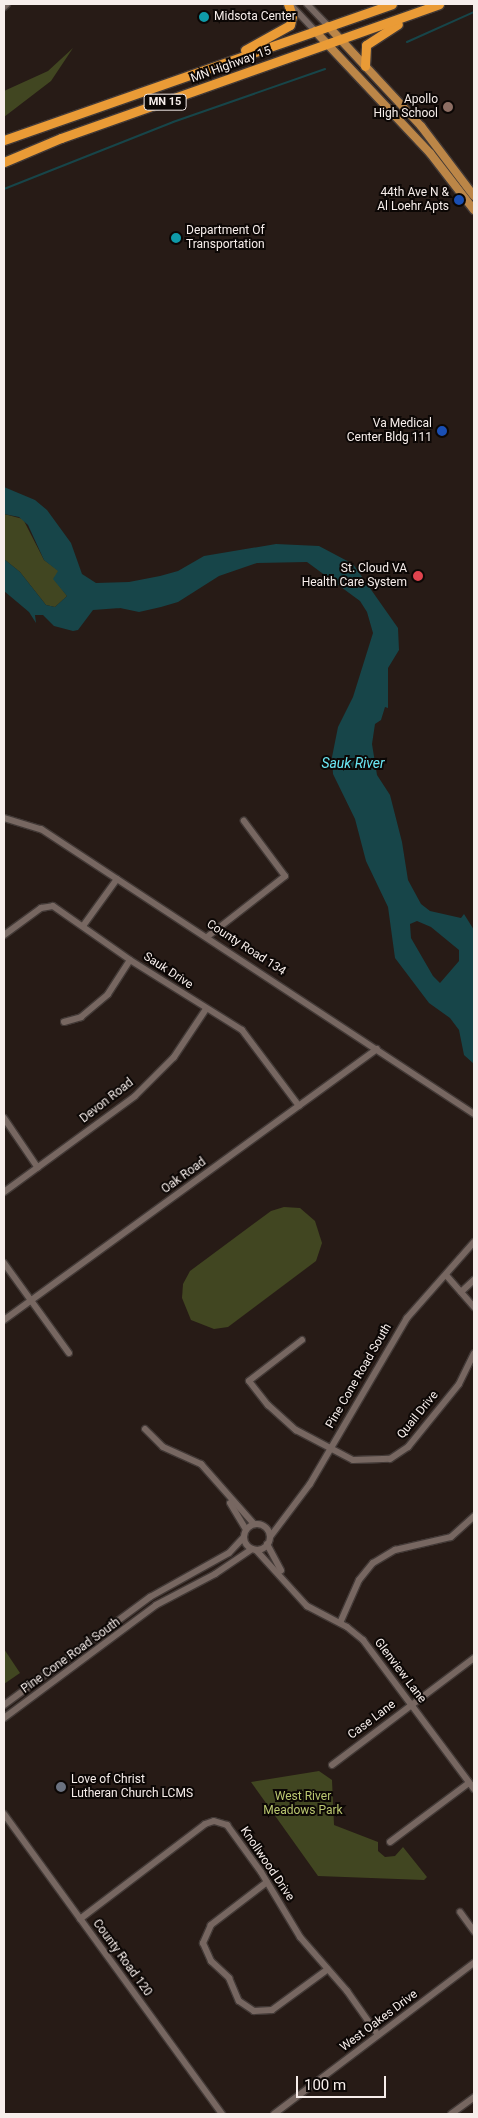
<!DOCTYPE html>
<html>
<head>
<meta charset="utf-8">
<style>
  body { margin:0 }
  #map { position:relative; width:478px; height:2118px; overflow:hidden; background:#271b16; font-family:Roboto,sans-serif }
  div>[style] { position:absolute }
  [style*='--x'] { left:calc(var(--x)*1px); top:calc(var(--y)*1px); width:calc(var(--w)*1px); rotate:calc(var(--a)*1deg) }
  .green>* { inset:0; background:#414621 }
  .water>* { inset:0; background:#174549 }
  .stream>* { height:2px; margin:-1px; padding:0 1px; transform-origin:1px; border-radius:1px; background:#174549 }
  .roads { filter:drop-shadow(1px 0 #423936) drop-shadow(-1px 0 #423936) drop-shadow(0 1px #423936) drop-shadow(0 -1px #423936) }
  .minor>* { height:6px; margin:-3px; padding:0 3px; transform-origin:3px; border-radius:3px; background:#776761 }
  .minor>.ring { margin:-3px; padding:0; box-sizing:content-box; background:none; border:6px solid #776761; border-radius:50% }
  .major>* { height:8px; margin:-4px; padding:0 4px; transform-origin:4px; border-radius:4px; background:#bc8647 }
  .highway>* { height:9px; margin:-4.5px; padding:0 4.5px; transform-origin:4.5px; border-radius:4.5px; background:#ea9b36 }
  .dots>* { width:14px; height:14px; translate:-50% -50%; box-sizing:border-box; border:2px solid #0c0705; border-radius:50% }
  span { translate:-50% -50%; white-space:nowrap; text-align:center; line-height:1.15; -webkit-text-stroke:4px #0c0705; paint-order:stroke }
  .shield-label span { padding:1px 4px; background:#0c0705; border:1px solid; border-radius:4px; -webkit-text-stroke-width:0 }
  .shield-label { font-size:11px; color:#f7eeeb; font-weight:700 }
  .poi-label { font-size:12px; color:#f7eeeb }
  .left { translate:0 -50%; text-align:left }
  .right { translate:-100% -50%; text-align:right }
  .street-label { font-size:12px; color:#f7eeeb }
  .park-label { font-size:12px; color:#bbc871 }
  .water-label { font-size:14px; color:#6ae7f4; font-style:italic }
  .frame { position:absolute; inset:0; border:5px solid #f7eeeb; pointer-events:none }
  .scale { position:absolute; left:296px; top:2076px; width:90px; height:22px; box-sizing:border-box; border:2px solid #f7eeeb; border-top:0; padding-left:6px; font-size:15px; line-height:18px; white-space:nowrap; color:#f7eeeb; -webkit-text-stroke:4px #0c0705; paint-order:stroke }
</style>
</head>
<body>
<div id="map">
  <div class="green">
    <i style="clip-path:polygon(73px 48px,51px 81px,4px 117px,4px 91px,48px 71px)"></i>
    <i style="clip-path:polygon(4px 514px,23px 519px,44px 560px,59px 571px,54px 579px,67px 596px,55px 607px,46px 605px,20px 572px,4px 559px)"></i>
    <i style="clip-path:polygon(284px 1207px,300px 1208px,315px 1221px,322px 1243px,316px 1261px,228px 1327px,214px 1329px,191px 1320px,182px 1298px,183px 1284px,190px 1271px,271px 1211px)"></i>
    <i style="clip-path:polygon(4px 1649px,20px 1673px,4px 1684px)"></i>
    <i style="clip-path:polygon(319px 1771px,332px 1780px,334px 1825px,378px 1842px,378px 1851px,385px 1857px,395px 1856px,403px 1847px,427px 1877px,424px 1880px,318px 1876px,251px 1782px)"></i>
  </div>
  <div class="water">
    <i style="clip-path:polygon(evenodd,4px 487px,35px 500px,47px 510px,71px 543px,82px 574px,96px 583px,129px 582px,160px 576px,178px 571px,204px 556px,276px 544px,319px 546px,353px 564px,398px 628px,399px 650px,388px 668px,388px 708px,385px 707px,381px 720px,375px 724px,372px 744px,377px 775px,390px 795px,402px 842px,408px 880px,421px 904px,430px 911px,461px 918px,464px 914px,474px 930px,474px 1064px,464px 1055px,459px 1030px,450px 1018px,429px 1003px,395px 958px,388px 907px,366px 861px,355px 819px,333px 774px,332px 757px,338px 727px,353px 697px,373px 633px,367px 612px,360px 601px,307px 562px,257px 563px,219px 576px,178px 602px,161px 607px,139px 612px,120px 608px,93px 610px,78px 630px,73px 631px,54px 626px,43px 615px,35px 615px,36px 623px,29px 612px,4px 591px,4px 559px,20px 572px,46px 605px,55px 607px,67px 596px,53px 579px,58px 571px,44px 560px,28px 525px,19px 517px,4px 514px,4px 487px,417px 921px,431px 927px,459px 950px,459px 961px,440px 983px,433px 976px,411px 938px,410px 924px,417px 921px)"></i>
  </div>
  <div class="stream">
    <i style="--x:407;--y:42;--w:73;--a:-24.1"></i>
    <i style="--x:4;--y:189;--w:182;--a:-21.6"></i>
    <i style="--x:173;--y:122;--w:161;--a:-19.2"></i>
  </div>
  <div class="roads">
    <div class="minor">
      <i style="--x:290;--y:4;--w:37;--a:47"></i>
      <i style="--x:307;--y:4;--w:30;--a:46"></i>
      <i style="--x:4;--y:7;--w:4;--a:-45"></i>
      <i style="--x:4;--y:818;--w:39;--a:17"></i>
      <i style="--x:41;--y:829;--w:518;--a:33.35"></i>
      <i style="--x:83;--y:926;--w:58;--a:-54.1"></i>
      <i style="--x:4;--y:935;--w:46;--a:-36.1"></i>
      <i style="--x:41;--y:908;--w:12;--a:-9"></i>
      <i style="--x:53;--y:906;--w:94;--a:35"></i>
      <i style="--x:130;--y:960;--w:132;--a:32"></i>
      <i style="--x:242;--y:1030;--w:95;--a:53.1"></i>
      <i style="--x:207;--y:937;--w:99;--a:-38"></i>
      <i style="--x:285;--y:876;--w:69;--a:-126.7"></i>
      <i style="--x:64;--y:1022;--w:18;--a:-16"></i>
      <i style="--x:81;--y:1017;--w:35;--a:-40"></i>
      <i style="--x:108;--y:994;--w:40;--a:-57.1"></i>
      <i style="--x:4;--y:1118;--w:60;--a:55.8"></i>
      <i style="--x:4;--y:1192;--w:162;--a:-36.2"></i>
      <i style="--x:135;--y:1096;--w:55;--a:-45"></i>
      <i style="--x:174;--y:1057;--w:58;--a:-56.3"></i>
      <i style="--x:4;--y:1263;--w:111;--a:54.2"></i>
      <i style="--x:446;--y:1275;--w:43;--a:48.8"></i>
      <i style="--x:461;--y:1292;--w:18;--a:-43"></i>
      <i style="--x:4;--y:1320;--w:461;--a:-36"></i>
      <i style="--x:302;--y:1340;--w:67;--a:142.3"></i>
      <i style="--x:249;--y:1381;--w:31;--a:52"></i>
      <i style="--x:268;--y:1405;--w:38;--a:42"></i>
      <i style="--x:296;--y:1430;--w:64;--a:27.8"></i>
      <i style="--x:353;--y:1460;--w:37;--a:-2"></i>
      <i style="--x:390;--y:1459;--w:22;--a:-34"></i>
      <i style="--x:408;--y:1447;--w:81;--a:-51"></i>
      <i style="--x:459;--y:1384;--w:34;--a:-64"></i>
      <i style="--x:145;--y:1429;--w:25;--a:45"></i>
      <i style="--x:163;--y:1447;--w:42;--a:24.1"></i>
      <i style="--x:201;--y:1464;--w:80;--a:48.5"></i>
      <i style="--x:230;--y:1503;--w:31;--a:59"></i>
      <i class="ring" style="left:244px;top:1524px;width:20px;height:20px"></i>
      <i style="--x:270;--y:1537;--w:66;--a:-53"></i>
      <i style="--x:310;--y:1484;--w:192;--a:-59.7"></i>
      <i style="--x:407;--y:1318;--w:101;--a:-48.6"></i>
      <i style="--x:267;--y:1544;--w:30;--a:62"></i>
      <i style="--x:256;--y:1550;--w:76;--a:47.7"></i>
      <i style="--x:307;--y:1606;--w:45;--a:27.7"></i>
      <i style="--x:347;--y:1627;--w:21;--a:39"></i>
      <i style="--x:363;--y:1640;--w:186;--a:53.3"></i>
      <i style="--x:340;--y:1623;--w:47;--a:-66.2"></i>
      <i style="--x:359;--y:1580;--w:22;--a:-51"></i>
      <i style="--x:373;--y:1563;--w:26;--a:-31"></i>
      <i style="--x:395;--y:1550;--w:57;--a:-13.1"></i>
      <i style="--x:451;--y:1537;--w:31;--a:-42"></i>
      <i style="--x:4;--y:1705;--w:182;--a:-36.5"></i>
      <i style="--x:150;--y:1597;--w:90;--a:-29.1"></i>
      <i style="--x:229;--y:1553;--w:22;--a:-47"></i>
      <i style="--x:4;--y:1718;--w:189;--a:-36.6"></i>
      <i style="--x:156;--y:1605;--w:67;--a:-27.7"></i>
      <i style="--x:215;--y:1574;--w:45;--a:-34"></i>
      <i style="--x:332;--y:1765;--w:178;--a:-37"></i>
      <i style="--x:4;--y:1814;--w:371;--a:54"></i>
      <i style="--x:390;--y:1842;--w:99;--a:-36.8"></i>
      <i style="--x:267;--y:1882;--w:71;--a:142.5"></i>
      <i style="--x:211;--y:1925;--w:20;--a:114"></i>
      <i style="--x:203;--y:1943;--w:20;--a:66"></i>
      <i style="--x:211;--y:1961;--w:25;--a:43"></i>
      <i style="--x:229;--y:1978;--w:25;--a:67"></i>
      <i style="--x:239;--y:2001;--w:18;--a:34"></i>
      <i style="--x:254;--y:2011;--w:18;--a:-3"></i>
      <i style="--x:272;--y:2010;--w:69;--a:-36.2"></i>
      <i style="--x:460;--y:1912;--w:24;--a:54"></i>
      <i style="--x:80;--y:1919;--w:157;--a:-37.2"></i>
      <i style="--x:205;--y:1824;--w:9;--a:-18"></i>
      <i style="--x:214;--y:1821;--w:14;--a:17"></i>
      <i style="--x:227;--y:1825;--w:58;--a:54.1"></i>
      <i style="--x:261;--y:1872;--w:76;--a:59"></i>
      <i style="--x:300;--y:1937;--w:72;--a:49"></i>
      <i style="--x:347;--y:1991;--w:54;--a:54.8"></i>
      <i style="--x:274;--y:2114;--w:251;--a:-37.1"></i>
      <i style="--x:451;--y:2114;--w:29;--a:-36"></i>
    </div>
    <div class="major">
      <i style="--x:328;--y:26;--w:137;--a:47.1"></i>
      <i style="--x:421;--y:126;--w:88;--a:52.9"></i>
      <i style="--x:315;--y:31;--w:168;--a:46.7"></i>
      <i style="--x:430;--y:153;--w:72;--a:52.3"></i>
    </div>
    <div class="highway">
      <i style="--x:245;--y:50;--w:51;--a:-29.1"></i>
      <i style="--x:290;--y:25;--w:9;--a:-77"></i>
      <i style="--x:292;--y:16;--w:13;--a:-108"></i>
      <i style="--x:365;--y:66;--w:21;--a:-87"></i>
      <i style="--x:366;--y:45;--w:38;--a:-33"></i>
      <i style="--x:4;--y:140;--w:411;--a:-19.3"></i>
      <i style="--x:4;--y:162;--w:62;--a:-22.8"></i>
      <i style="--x:61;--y:138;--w:401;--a:-19.5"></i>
    </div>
  </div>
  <div class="dots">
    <i style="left:204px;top:17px;background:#0f9aa8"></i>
    <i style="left:448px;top:107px;background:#8d6e63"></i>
    <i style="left:459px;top:200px;background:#1a4fb4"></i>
    <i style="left:176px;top:238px;background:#0f9aa8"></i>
    <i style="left:442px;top:431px;background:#1a4fb4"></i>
    <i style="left:418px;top:576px;background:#e0444e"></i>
    <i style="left:61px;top:1787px;background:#6b7280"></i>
  </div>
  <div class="shield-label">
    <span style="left:165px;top:102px">MN 15</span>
  </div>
  <div class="poi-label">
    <span class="left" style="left:214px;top:17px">Midsota Center</span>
    <span class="right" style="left:438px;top:107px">Apollo<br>High School</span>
    <span class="right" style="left:449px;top:200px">44th Ave N &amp;<br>Al Loehr Apts</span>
    <span class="left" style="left:186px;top:238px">Department Of<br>Transportation</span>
    <span class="right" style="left:432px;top:431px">Va Medical<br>Center Bldg 111</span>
    <span class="right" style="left:407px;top:576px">St. Cloud VA<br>Health Care System</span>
    <span class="left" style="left:71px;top:1787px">Love of Christ<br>Lutheran Church LCMS</span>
  </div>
  <div class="street-label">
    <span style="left:231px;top:65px;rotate:-20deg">MN Highway 15</span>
    <span style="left:246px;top:948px;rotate:33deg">County Road 134</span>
    <span style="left:168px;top:971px;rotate:33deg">Sauk Drive</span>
    <span style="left:107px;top:1101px;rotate:-38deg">Devon Road</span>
    <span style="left:184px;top:1176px;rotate:-36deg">Oak Road</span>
    <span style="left:359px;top:1376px;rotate:-60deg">Pine Cone Road South</span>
    <span style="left:418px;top:1415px;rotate:-51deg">Quail Drive</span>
    <span style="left:71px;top:1656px;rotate:-36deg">Pine Cone Road South</span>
    <span style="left:400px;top:1671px;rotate:53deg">Glenview Lane</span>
    <span style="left:372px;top:1720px;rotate:-37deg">Case Lane</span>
    <span style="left:267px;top:1864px;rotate:56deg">Knollwood Drive</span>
    <span style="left:122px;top:1958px;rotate:54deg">County Road 120</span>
    <span style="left:379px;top:2021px;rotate:-37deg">West Oakes Drive</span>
  </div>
  <div class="park-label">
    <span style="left:303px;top:1804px">West River<br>Meadows Park</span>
  </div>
  <div class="water-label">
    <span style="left:353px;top:763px">Sauk River</span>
  </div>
  <div class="frame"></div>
  <div class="scale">100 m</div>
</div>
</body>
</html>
